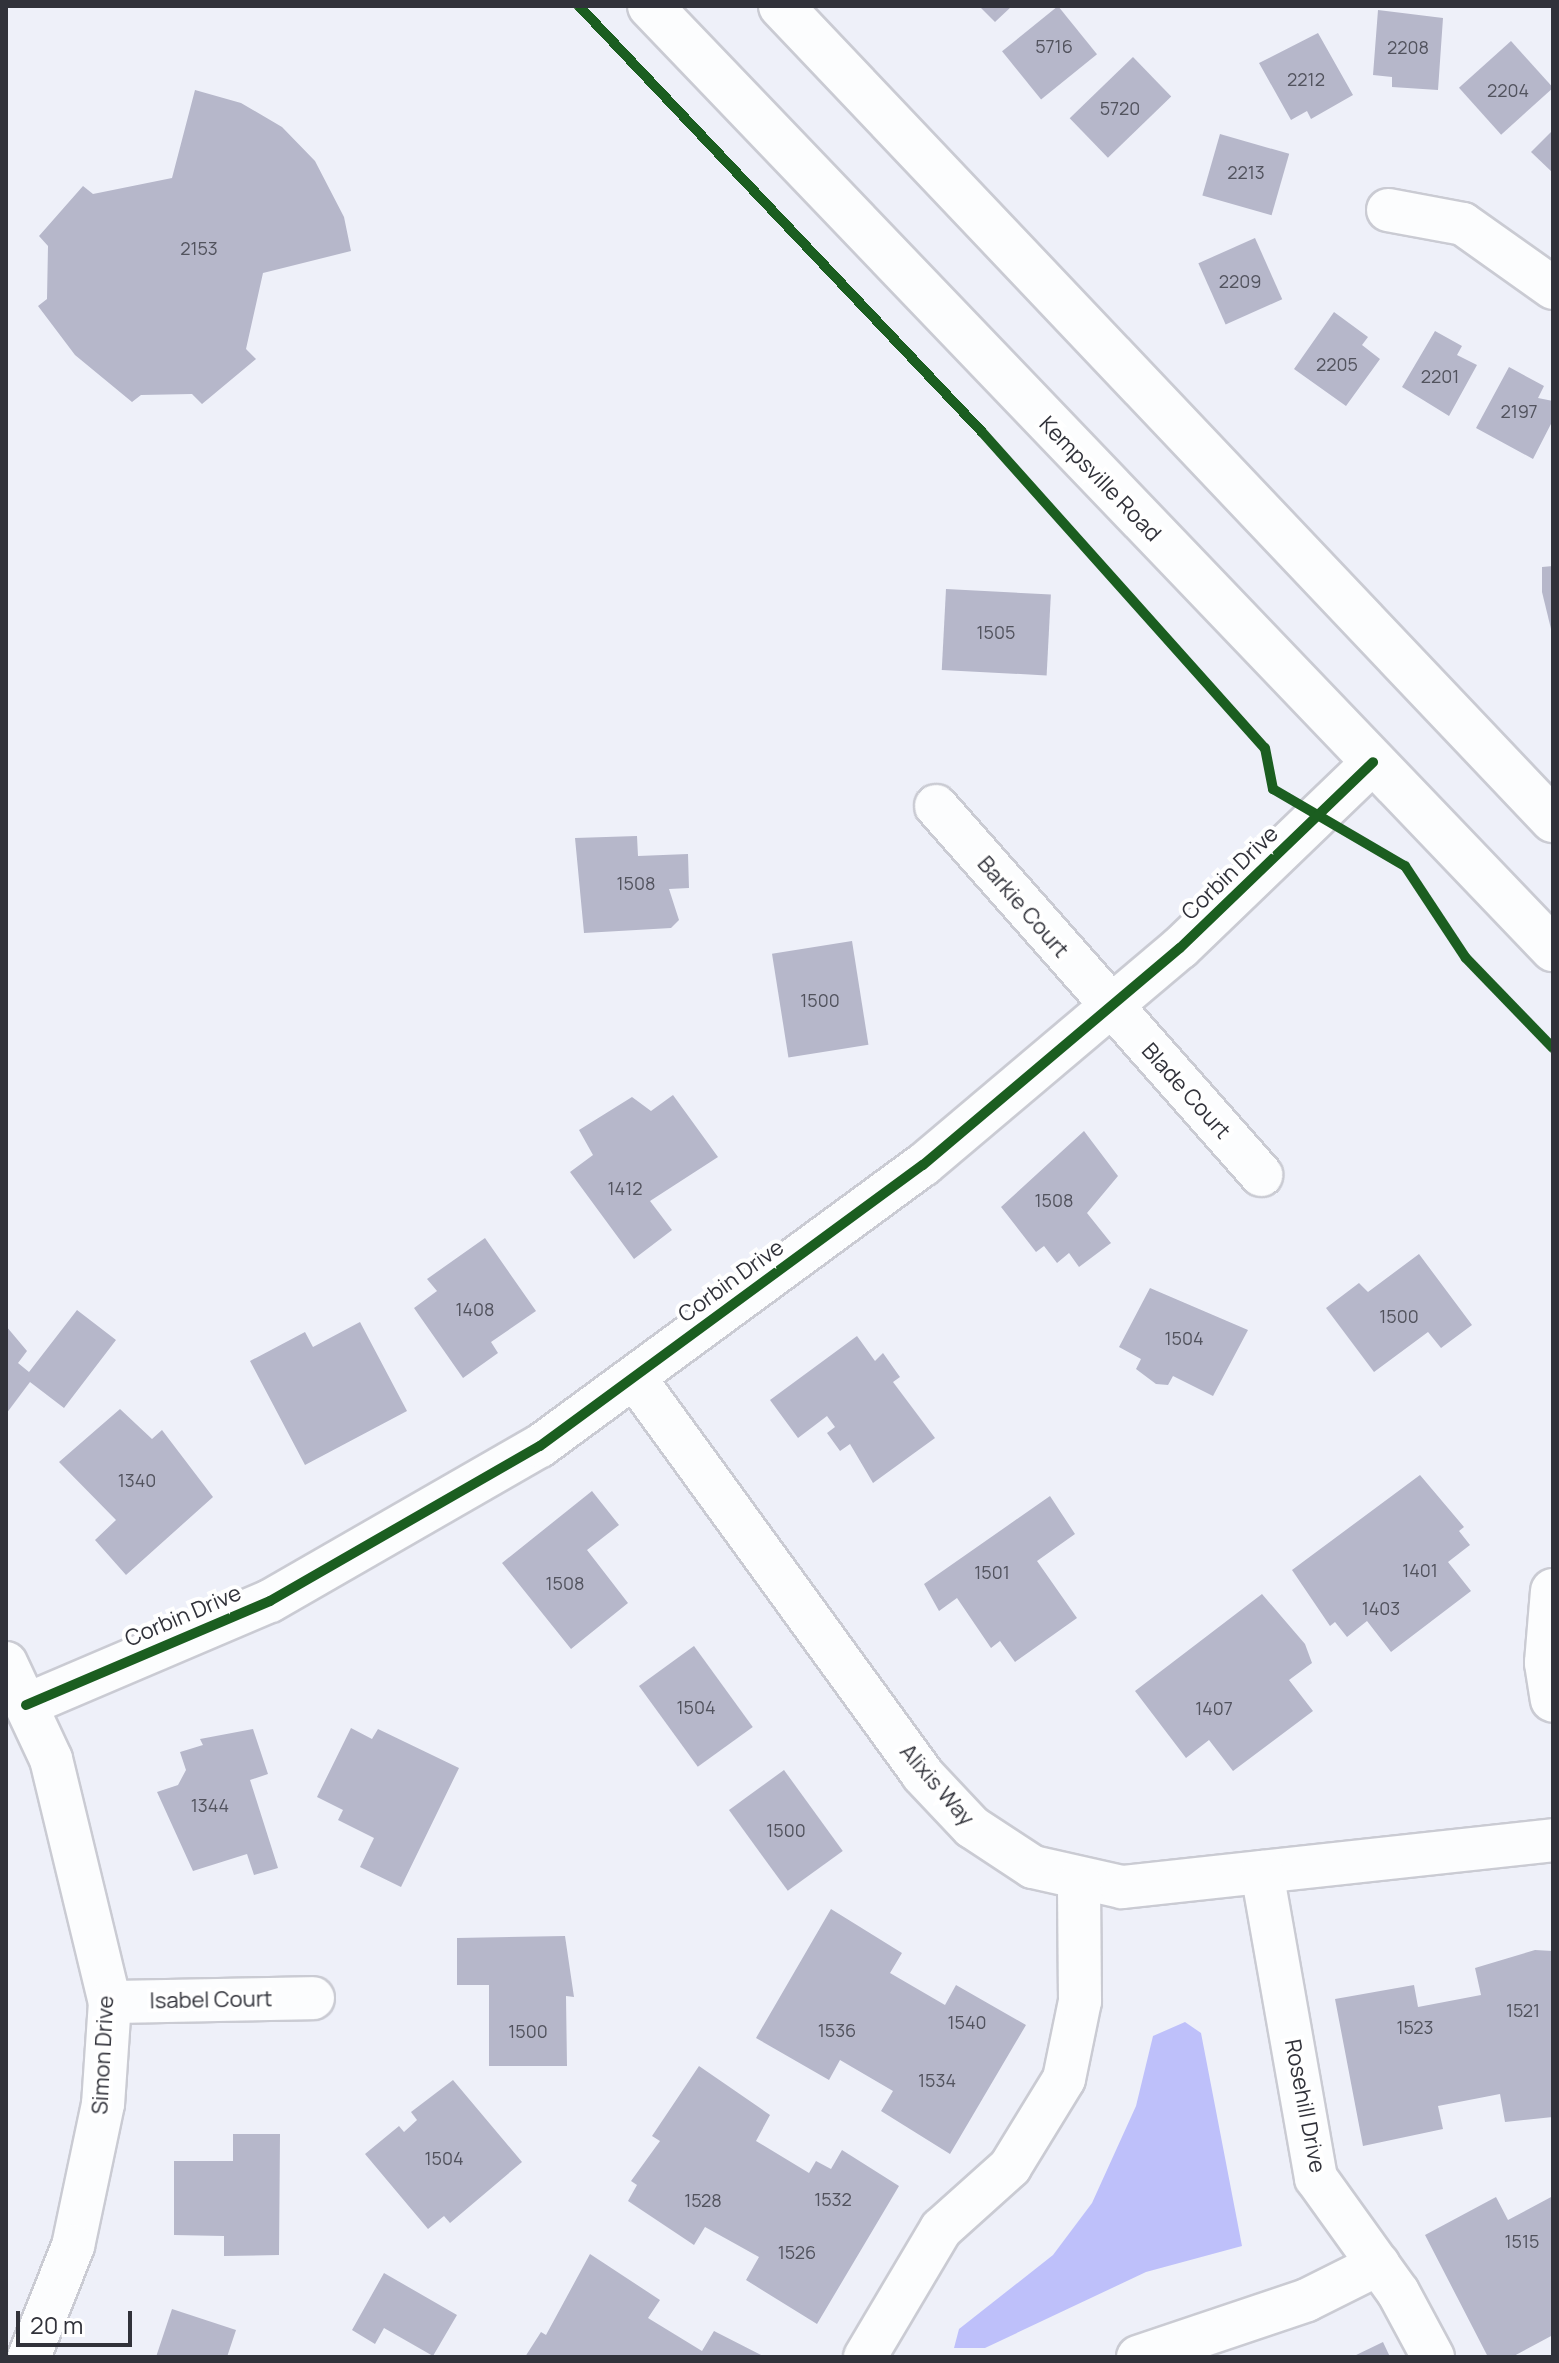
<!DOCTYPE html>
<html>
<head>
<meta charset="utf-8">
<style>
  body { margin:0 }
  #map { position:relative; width:1559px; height:2363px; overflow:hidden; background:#eef0f9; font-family:Manrope,sans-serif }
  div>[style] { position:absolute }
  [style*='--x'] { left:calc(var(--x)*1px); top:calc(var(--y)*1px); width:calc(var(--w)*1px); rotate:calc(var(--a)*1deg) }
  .water>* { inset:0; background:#bec0fa }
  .building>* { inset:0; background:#b6b7ca; transform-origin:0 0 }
  .roads { filter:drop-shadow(2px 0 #cacbd3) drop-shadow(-2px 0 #cacbd3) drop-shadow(0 2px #cacbd3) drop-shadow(0 -2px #cacbd3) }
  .minor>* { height:42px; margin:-21px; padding:0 21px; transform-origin:21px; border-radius:21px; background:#fcfdfe }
  .tertiary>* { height:44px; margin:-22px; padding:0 22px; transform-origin:22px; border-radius:22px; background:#fcfdfe }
  .primary>* { height:44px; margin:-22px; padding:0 22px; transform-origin:22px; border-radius:22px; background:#fcfdfe }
  .cycleway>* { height:10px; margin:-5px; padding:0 5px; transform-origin:5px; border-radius:5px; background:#1b5e20 }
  span { translate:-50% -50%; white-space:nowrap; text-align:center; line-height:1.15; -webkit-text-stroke:8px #fff; paint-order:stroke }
  .number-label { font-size:18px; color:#52535e }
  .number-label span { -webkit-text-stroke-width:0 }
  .street-label { font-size:22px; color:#31323a }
  .frame { position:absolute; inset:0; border:8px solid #31323a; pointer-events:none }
  .scale { position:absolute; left:16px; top:2311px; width:116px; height:36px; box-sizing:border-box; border:4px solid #31323a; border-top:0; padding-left:10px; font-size:24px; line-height:28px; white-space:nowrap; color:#31323a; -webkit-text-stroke:6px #fff; paint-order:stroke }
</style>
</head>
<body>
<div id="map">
  <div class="water">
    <i style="clip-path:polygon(1185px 2022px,1201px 2033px,1242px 2246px,1146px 2272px,985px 2348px,954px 2348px,959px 2329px,1053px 2255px,1092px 2203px,1136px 2106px,1153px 2036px)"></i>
  </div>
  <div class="building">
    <i style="clip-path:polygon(979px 6px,1012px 6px,995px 22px)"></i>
    <i style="left:1058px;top:6px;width:62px;height:72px;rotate:51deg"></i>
    <i style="clip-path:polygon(1378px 10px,1443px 18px,1438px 90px,1392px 87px,1392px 77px,1373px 75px)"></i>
    <i style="clip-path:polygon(1318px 33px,1353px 95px,1311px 119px,1307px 111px,1291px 120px,1259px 63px)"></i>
    <i style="left:1511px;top:41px;width:63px;height:70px;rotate:48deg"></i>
    <i style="left:1133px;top:57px;width:55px;height:88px;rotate:46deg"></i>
    <i style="clip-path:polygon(195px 90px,241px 103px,282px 127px,315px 161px,344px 217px,351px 251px,263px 273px,246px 349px,256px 359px,202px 404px,192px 394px,141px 395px,132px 402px,75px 355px,38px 306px,47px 299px,48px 246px,39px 236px,83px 186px,93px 194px,172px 178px)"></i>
    <i style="clip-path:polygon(1553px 130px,1553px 173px,1531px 152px)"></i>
    <i style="left:1220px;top:134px;width:72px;height:64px;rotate:16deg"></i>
    <i style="left:1255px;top:238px;width:67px;height:62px;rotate:66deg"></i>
    <i style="clip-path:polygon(1334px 312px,1368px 337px,1362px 345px,1380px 359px,1346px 406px,1294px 369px)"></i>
    <i style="clip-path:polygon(1435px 331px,1462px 346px,1457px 355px,1477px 365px,1449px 416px,1402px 387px)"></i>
    <i style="clip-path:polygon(1509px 367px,1544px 386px,1538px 398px,1553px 401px,1553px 420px,1533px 459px,1476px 428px)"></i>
    <i style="clip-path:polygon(1553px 566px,1553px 633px,1552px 633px,1542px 592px,1542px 567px)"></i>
    <i style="left:946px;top:589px;width:105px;height:81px;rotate:3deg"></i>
    <i style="clip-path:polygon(637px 836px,638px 856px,688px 854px,689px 888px,669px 889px,679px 920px,671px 928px,584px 933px,575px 838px)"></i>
    <i style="left:852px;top:941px;width:105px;height:81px;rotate:81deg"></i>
    <i style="clip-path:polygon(673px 1095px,718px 1157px,650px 1201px,672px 1230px,634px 1259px,570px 1172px,593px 1155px,579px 1130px,632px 1097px,651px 1111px)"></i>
    <i style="clip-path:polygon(1084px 1131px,1118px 1176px,1087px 1213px,1111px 1243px,1079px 1267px,1069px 1253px,1057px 1263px,1044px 1246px,1036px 1252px,1001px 1207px)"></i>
    <i style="clip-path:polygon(485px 1238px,536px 1311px,491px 1342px,498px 1353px,463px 1378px,414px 1308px,437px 1291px,427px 1279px)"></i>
    <i style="clip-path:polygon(1419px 1254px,1472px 1325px,1441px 1348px,1428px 1332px,1374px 1372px,1326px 1308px,1359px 1283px,1368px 1292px)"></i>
    <i style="clip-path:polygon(1150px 1288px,1248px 1330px,1213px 1396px,1173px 1376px,1168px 1385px,1156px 1384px,1136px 1369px,1141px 1359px,1119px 1347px)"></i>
    <i style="clip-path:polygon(77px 1310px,116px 1340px,64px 1408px,30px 1382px,6px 1414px,6px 1326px,27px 1351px,18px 1363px,29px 1372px)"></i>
    <i style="clip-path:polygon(360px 1322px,407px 1411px,305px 1465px,250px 1361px,305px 1332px,313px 1347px)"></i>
    <i style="clip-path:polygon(857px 1336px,875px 1361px,883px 1353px,900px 1377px,893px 1382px,935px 1438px,873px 1483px,850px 1444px,840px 1451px,827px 1433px,835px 1427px,827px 1416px,798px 1438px,770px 1400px)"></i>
    <i style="clip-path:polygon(120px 1409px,152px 1439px,162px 1430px,213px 1497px,126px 1575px,95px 1540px,116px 1520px,59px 1462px)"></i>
    <i style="clip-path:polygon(1420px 1475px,1464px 1527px,1459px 1531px,1470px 1545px,1448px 1562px,1471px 1591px,1391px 1652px,1367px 1621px,1347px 1637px,1335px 1622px,1330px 1626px,1292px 1570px)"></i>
    <i style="clip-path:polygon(592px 1491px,619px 1525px,587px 1550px,628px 1603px,571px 1649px,502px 1563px)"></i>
    <i style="clip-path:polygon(1050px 1496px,1075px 1534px,1037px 1561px,1077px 1618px,1015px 1662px,1000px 1641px,991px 1648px,957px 1598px,939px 1611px,924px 1584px)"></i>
    <i style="clip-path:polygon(1262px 1594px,1305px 1644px,1312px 1663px,1289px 1680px,1313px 1711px,1233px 1771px,1209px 1740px,1186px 1758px,1135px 1691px)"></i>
    <i style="left:694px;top:1646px;width:100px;height:68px;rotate:54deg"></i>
    <i style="clip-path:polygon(351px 1728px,372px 1739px,378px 1729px,459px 1768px,401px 1887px,360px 1867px,374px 1838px,338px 1820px,343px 1810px,317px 1797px)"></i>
    <i style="clip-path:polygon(253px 1729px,268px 1774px,250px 1780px,278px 1868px,254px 1875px,247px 1854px,193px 1871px,157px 1792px,178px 1785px,186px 1770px,180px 1752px,203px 1745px,200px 1739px)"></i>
    <i style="left:784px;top:1770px;width:100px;height:68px;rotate:54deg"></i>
    <i style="clip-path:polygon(831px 1909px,902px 1953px,890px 1973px,945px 2005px,956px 1985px,1026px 2025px,950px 2154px,881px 2111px,893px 2091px,840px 2060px,829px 2080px,756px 2038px)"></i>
    <i style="clip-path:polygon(565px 1936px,574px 1997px,566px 1996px,567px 2066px,489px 2066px,489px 1985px,457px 1985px,457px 1938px)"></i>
    <i style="clip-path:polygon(1535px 1950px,1553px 1951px,1553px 2117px,1505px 2122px,1500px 2094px,1438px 2106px,1443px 2129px,1363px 2146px,1335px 1999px,1414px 1985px,1418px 2007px,1481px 1995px,1475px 1968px)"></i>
    <i style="clip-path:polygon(699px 2066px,770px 2115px,756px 2141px,809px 2173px,816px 2161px,831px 2169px,842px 2150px,899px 2186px,817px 2324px,746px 2280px,759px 2257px,705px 2227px,694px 2245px,628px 2201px,637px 2185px,631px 2181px,660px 2141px,652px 2136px)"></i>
    <i style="clip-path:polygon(453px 2080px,522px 2162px,450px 2223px,444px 2216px,428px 2229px,365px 2154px,399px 2126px,404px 2132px,417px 2120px,411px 2112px)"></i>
    <i style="clip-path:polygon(233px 2134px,280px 2134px,279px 2255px,224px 2256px,224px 2236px,174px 2235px,174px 2161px,233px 2161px)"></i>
    <i style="clip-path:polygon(1553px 2196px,1553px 2335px,1512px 2357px,1488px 2357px,1425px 2235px,1496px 2197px,1508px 2220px)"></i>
    <i style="clip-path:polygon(590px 2254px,660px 2300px,648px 2318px,702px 2351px,714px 2331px,765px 2357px,525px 2357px,541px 2332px,546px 2335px)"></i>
    <i style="clip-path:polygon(384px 2273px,457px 2315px,433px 2356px,384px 2328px,375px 2344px,352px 2330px)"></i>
    <i style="clip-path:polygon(172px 2309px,236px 2330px,227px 2357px,156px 2357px)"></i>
    <i style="clip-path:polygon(1383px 2342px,1390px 2357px,1352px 2357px)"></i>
  </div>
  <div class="roads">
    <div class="minor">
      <i style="--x:1388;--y:210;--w:76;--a:10.6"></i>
      <i style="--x:1463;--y:224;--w:110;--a:35.4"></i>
      <i style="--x:936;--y:806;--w:492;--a:48.6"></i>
      <i style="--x:634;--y:1377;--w:490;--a:54"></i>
      <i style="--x:922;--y:1774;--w:73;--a:46.7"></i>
      <i style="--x:972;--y:1827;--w:73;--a:33.3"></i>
      <i style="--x:1033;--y:1867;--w:91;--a:12.7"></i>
      <i style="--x:1122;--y:1887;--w:434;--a:-6.2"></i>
      <i style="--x:6;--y:1663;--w:106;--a:64.9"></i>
      <i style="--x:51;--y:1759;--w:250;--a:76.4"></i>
      <i style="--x:110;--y:2002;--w:102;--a:93.9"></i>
      <i style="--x:103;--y:2104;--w:145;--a:101.9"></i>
      <i style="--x:73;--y:2246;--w:119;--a:111.6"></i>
      <i style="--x:26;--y:1705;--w:265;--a:-23.1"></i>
      <i style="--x:270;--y:1601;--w:311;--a:-29.9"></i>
      <i style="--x:540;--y:1446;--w:475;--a:-36.3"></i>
      <i style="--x:923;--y:1165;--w:336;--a:-40.2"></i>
      <i style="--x:1180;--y:948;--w:268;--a:-43.9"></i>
      <i style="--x:1262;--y:1872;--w:311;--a:80"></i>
      <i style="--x:1316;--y:2178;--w:140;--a:54.3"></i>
      <i style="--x:1398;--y:2292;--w:74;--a:61.7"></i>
      <i style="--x:110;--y:2002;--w:203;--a:-1.1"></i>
      <i style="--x:865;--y:2357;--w:149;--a:-59.3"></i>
      <i style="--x:941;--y:2229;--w:93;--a:-41.9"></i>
      <i style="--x:1010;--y:2167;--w:103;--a:-58.5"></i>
      <i style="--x:1064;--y:2079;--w:80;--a:-78.4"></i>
      <i style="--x:1080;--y:2001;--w:119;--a:-90.5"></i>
      <i style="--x:1138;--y:2357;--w:178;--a:-18.6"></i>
      <i style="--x:1307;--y:2300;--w:80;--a:-26.6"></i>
    </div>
    <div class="tertiary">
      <i style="--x:1553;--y:1591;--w:72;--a:94.8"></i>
      <i style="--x:1547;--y:1663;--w:37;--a:81"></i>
    </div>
    <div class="primary">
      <i style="--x:650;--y:6;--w:1306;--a:46.24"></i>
      <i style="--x:781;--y:6;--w:1122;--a:46.52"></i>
    </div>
  </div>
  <div class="cycleway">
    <i style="--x:579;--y:6;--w:586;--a:46.59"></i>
    <i style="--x:982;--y:432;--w:424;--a:48.2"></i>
    <i style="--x:1265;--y:748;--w:42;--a:79"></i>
    <i style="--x:1273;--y:789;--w:153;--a:30.3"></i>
    <i style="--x:1405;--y:866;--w:110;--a:56.5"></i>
    <i style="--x:1466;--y:958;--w:125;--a:46"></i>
    <i style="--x:26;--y:1705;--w:265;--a:-23.1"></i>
    <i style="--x:270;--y:1601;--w:311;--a:-29.9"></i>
    <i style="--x:540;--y:1446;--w:475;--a:-36.3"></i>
    <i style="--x:923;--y:1165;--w:336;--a:-40.2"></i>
    <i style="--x:1180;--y:948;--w:268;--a:-43.9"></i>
  </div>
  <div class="number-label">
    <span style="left:1054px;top:46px">5716</span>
    <span style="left:1408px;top:47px">2208</span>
    <span style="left:1306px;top:79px">2212</span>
    <span style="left:1508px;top:90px">2204</span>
    <span style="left:1120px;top:108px">5720</span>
    <span style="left:1246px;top:172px">2213</span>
    <span style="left:199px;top:248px">2153</span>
    <span style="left:1240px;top:281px">2209</span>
    <span style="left:1337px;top:364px">2205</span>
    <span style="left:1440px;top:376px">2201</span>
    <span style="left:1519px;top:411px">2197</span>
    <span style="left:996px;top:632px">1505</span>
    <span style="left:636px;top:883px">1508</span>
    <span style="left:820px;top:1000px">1500</span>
    <span style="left:625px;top:1188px">1412</span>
    <span style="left:1054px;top:1200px">1508</span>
    <span style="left:475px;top:1309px">1408</span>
    <span style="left:1399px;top:1316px">1500</span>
    <span style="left:1184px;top:1338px">1504</span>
    <span style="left:137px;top:1480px">1340</span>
    <span style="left:1420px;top:1570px">1401</span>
    <span style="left:992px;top:1572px">1501</span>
    <span style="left:565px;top:1583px">1508</span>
    <span style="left:1381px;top:1608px">1403</span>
    <span style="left:696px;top:1707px">1504</span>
    <span style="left:1214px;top:1708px">1407</span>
    <span style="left:210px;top:1805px">1344</span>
    <span style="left:786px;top:1830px">1500</span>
    <span style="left:1523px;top:2010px">1521</span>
    <span style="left:967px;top:2022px">1540</span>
    <span style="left:1415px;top:2027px">1523</span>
    <span style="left:837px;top:2030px">1536</span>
    <span style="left:528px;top:2031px">1500</span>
    <span style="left:937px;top:2080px">1534</span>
    <span style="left:444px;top:2158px">1504</span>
    <span style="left:833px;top:2199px">1532</span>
    <span style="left:703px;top:2200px">1528</span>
    <span style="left:1522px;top:2241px">1515</span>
    <span style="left:797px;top:2252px">1526</span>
  </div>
  <div class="street-label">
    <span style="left:1100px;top:479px;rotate:46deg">Kempsville Road</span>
    <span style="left:1230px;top:873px;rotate:-44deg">Corbin Drive</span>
    <span style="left:1023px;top:907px;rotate:49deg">Barkie Court</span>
    <span style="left:1186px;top:1091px;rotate:48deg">Blade Court</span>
    <span style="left:731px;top:1281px;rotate:-36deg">Corbin Drive</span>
    <span style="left:183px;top:1616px;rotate:-23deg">Corbin Drive</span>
    <span style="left:937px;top:1785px;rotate:49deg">Alixis Way</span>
    <span style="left:211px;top:2000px;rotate:-1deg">Isabel Court</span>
    <span style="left:103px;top:2055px;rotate:-87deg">Simon Drive</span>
    <span style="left:1305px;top:2106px;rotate:79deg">Rosehill Drive</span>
  </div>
  <div class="frame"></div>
  <div class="scale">20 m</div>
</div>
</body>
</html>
